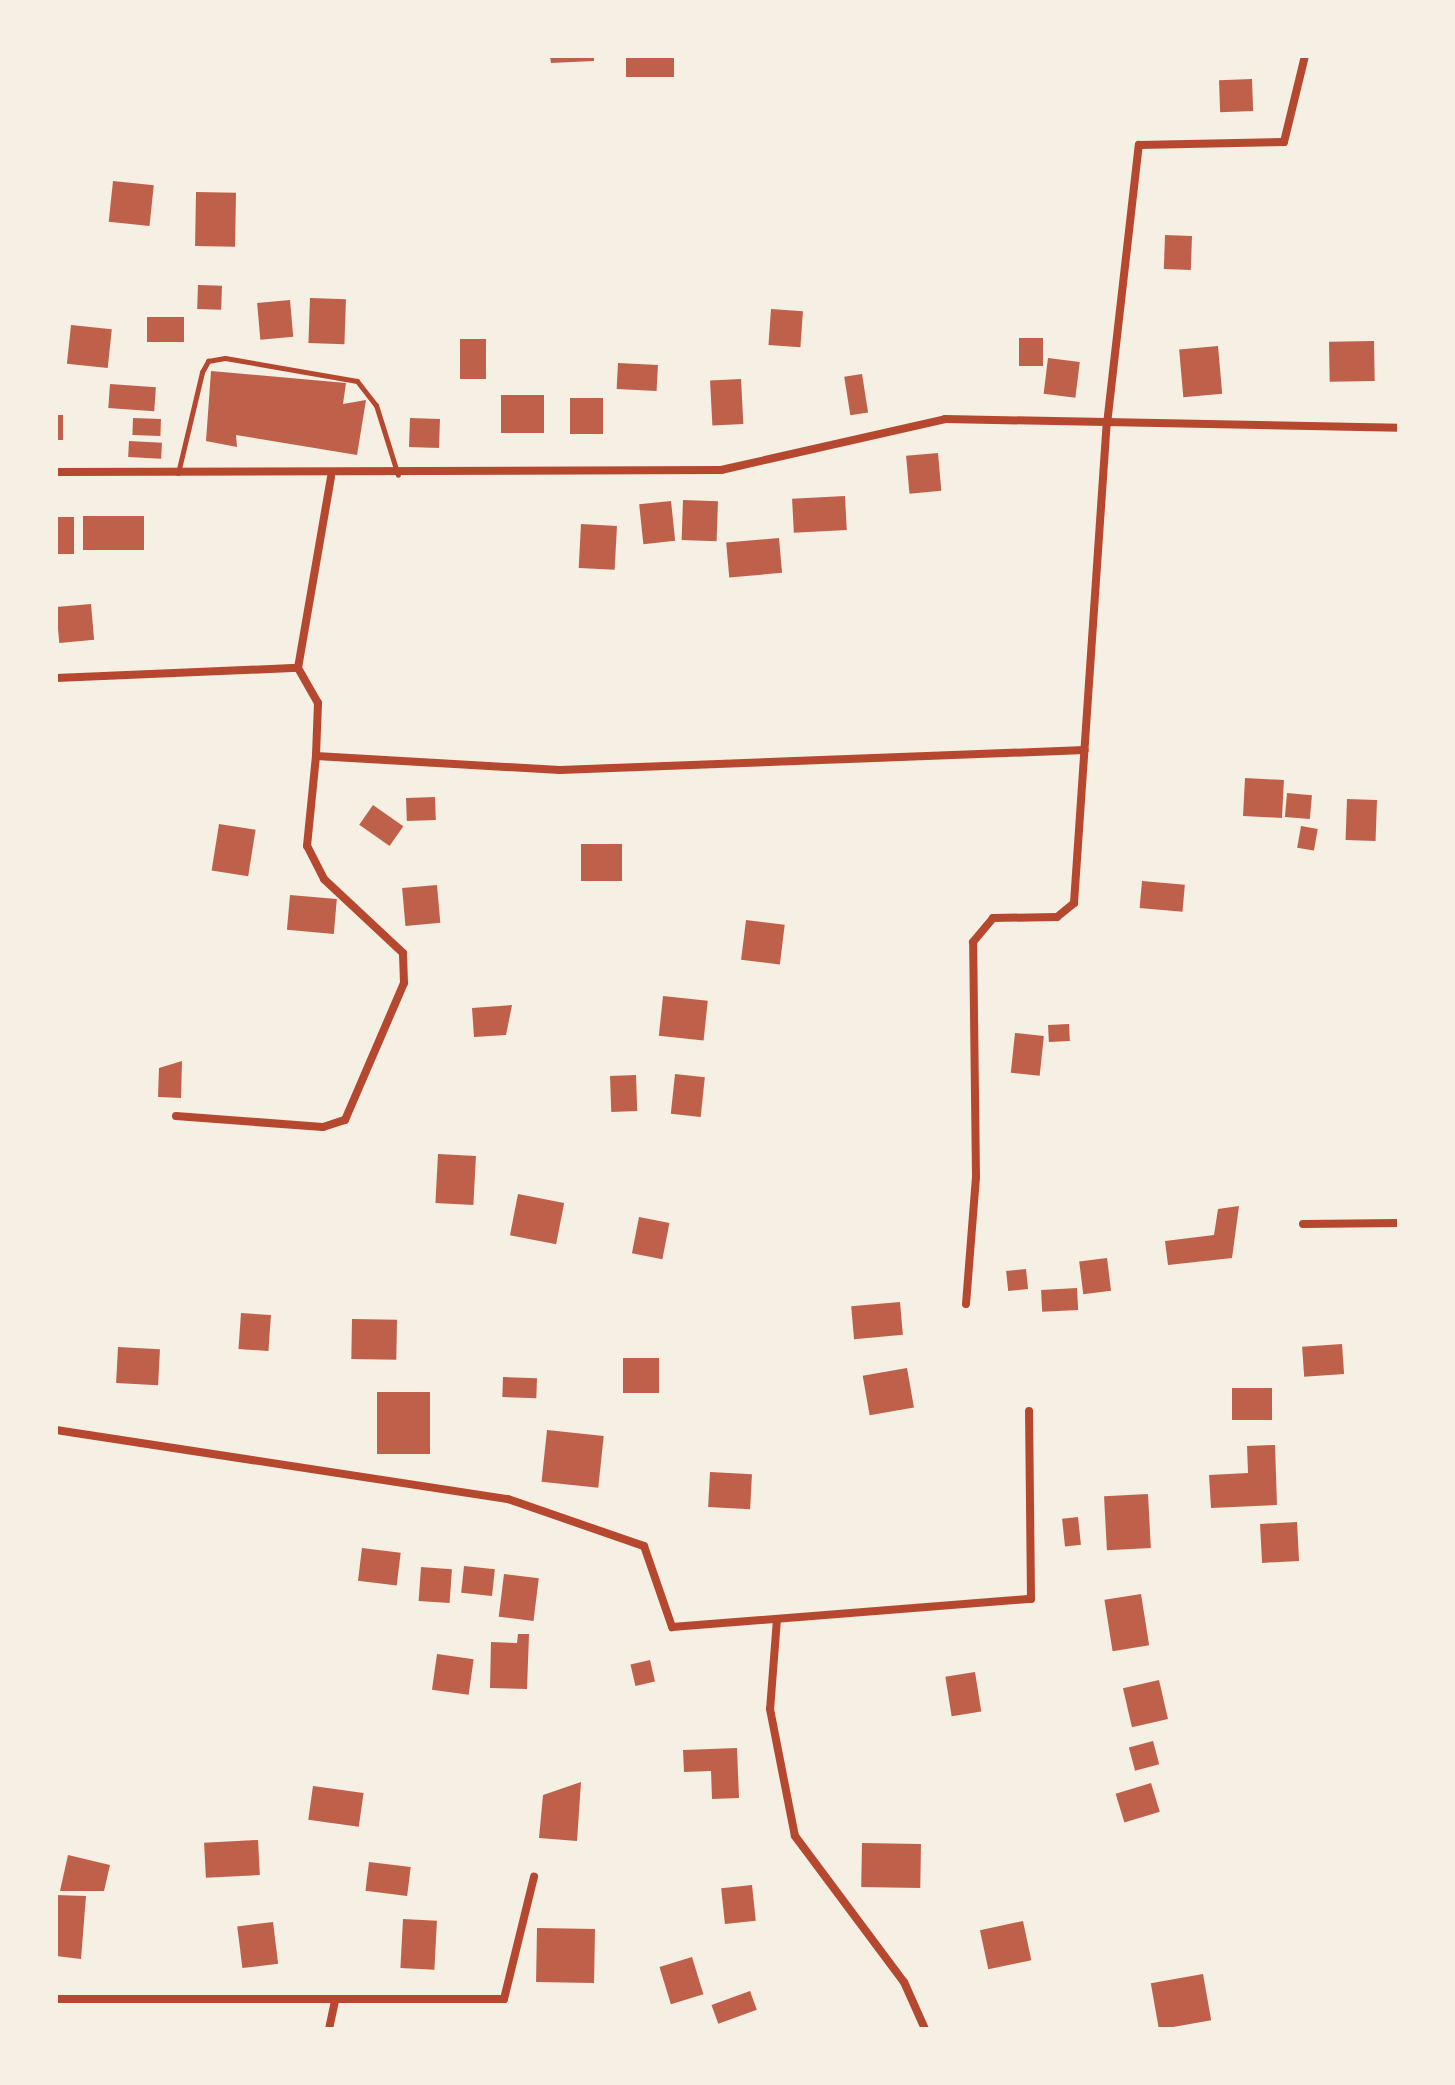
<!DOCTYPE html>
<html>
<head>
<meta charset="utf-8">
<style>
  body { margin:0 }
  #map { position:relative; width:1455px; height:2085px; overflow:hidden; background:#f6efe4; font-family:Lato,sans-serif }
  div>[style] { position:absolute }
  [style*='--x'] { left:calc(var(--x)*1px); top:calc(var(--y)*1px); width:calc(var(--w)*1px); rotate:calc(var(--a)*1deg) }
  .building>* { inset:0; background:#bf614a; transform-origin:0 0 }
  .service>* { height:5px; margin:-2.5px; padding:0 2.5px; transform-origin:2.5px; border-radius:2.5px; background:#b5482f }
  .minor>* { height:8px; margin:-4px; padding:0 4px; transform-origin:4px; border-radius:4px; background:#b5482f }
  span { translate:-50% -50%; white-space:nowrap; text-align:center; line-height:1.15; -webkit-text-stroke:7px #f6efe4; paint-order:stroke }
  .frame { position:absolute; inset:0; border:58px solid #f6efe4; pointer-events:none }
</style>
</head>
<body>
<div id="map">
  <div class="building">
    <i style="clip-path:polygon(550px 56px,594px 56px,594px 61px,551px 63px)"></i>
    <i style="left:626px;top:56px;width:48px;height:21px"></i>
    <i style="left:1252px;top:79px;width:32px;height:33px;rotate:88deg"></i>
    <i style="left:113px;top:181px;width:41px;height:41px;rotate:6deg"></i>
    <i style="left:196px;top:192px;width:40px;height:54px;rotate:1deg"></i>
    <i style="left:1165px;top:235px;width:27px;height:34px;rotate:2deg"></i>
    <i style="left:198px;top:285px;width:24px;height:24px;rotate:2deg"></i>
    <i style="left:310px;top:298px;width:36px;height:45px;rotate:2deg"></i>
    <i style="left:290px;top:300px;width:37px;height:33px;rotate:85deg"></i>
    <i style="left:771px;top:309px;width:32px;height:36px;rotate:4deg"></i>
    <i style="left:147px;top:317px;width:37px;height:25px"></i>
    <i style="left:71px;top:325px;width:41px;height:39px;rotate:6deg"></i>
    <i style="left:1019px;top:338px;width:24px;height:28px"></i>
    <i style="left:460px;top:339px;width:26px;height:40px"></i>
    <i style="left:1374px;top:341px;width:40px;height:45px;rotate:89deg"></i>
    <i style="left:1218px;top:346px;width:48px;height:39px;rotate:85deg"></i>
    <i style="left:1048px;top:358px;width:32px;height:36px;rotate:7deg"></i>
    <i style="left:618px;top:363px;width:40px;height:26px;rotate:3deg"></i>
    <i style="clip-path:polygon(211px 371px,346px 383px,343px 404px,366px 400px,357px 455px,236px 435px,237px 447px,206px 441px)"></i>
    <i style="left:862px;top:374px;width:39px;height:18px;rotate:81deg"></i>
    <i style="left:741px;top:379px;width:45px;height:31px;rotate:87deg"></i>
    <i style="left:110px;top:384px;width:46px;height:24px;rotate:4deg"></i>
    <i style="left:501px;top:395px;width:43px;height:38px"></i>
    <i style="left:570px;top:398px;width:33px;height:36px"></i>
    <i style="left:56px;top:415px;width:7px;height:25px"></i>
    <i style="left:133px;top:418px;width:28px;height:17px;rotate:2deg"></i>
    <i style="left:410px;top:418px;width:30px;height:29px;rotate:2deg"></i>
    <i style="left:129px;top:441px;width:33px;height:16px;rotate:3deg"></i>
    <i style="left:938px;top:453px;width:38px;height:32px;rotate:85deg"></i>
    <i style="left:845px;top:496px;width:34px;height:53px;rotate:87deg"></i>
    <i style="left:683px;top:500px;width:35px;height:40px;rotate:2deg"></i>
    <i style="left:671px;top:501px;width:40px;height:32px;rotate:84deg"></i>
    <i style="left:83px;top:516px;width:61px;height:34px"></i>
    <i style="left:56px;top:517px;width:18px;height:37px"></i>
    <i style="left:581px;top:524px;width:36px;height:44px;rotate:3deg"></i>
    <i style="left:779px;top:538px;width:35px;height:53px;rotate:85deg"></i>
    <i style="left:91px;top:604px;width:36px;height:35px;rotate:85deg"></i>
    <i style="left:1245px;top:778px;width:39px;height:38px;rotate:3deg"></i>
    <i style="left:1287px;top:793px;width:25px;height:24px;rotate:5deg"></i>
    <i style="left:435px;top:797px;width:23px;height:29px;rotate:88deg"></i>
    <i style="left:1347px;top:799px;width:30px;height:41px;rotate:2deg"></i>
    <i style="left:373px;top:805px;width:37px;height:24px;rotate:35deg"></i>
    <i style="left:219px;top:824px;width:37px;height:47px;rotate:9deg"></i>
    <i style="left:1301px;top:826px;width:17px;height:22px;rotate:10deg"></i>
    <i style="left:581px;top:844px;width:41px;height:37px"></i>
    <i style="left:1142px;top:881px;width:43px;height:27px;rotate:5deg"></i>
    <i style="left:437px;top:885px;width:38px;height:35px;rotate:85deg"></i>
    <i style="left:290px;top:895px;width:47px;height:35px;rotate:5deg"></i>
    <i style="left:746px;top:920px;width:39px;height:40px;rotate:7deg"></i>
    <i style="left:663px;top:996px;width:45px;height:40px;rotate:6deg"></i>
    <i style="clip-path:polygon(512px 1005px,506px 1035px,474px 1037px,472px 1008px)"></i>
    <i style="left:1069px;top:1024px;width:17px;height:21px;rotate:87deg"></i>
    <i style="left:1015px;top:1033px;width:29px;height:40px;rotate:6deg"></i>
    <i style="clip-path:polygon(182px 1061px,181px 1098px,158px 1097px,159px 1068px)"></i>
    <i style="left:675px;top:1074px;width:30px;height:40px;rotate:6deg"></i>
    <i style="left:636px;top:1075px;width:36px;height:26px;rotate:88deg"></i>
    <i style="left:438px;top:1154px;width:38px;height:49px;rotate:3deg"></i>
    <i style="left:518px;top:1194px;width:47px;height:42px;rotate:11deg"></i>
    <i style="clip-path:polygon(1239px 1206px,1232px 1258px,1168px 1265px,1165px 1241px,1214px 1235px,1218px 1209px)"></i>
    <i style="left:639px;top:1217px;width:31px;height:37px;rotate:11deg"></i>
    <i style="left:1107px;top:1258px;width:33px;height:28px;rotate:83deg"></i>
    <i style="left:1026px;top:1269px;width:20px;height:20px;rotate:84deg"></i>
    <i style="left:1077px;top:1288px;width:22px;height:36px;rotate:87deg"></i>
    <i style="left:900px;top:1302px;width:33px;height:49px;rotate:85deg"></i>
    <i style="left:241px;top:1313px;width:30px;height:36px;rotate:4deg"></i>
    <i style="left:352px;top:1319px;width:45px;height:40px;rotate:1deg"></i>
    <i style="left:1342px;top:1344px;width:30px;height:40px;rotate:86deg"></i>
    <i style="left:118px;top:1347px;width:42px;height:36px;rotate:3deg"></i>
    <i style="left:659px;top:1358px;width:35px;height:36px;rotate:90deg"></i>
    <i style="left:907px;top:1368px;width:40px;height:45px;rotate:80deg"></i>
    <i style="left:503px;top:1377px;width:34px;height:20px;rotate:2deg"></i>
    <i style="left:1232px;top:1388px;width:40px;height:32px"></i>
    <i style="left:377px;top:1392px;width:53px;height:62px"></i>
    <i style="left:547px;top:1430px;width:57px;height:52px;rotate:6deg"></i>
    <i style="clip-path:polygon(1275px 1445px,1277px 1505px,1211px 1508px,1209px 1475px,1248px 1473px,1247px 1446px)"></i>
    <i style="left:710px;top:1472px;width:42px;height:35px;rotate:3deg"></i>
    <i style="left:1148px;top:1494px;width:54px;height:44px;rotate:87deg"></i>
    <i style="left:1078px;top:1517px;width:28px;height:16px;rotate:84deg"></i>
    <i style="left:1297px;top:1522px;width:39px;height:37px;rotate:87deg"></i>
    <i style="left:362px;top:1548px;width:39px;height:33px;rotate:7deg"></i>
    <i style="left:464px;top:1566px;width:31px;height:27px;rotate:6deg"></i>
    <i style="left:421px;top:1567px;width:31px;height:34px;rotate:4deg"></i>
    <i style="left:504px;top:1574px;width:35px;height:43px;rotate:7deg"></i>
    <i style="left:1141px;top:1594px;width:52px;height:37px;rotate:81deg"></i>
    <i style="clip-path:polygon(518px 1634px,529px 1634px,527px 1689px,490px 1688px,491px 1642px,517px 1643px)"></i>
    <i style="left:437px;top:1654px;width:37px;height:36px;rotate:8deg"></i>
    <i style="left:650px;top:1660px;width:22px;height:20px;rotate:77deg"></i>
    <i style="left:975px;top:1672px;width:40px;height:30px;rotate:81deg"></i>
    <i style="left:1159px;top:1680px;width:40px;height:37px;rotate:77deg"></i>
    <i style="left:1153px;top:1741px;width:24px;height:25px;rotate:75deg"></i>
    <i style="clip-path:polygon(737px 1748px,739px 1798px,712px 1799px,711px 1771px,684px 1772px,683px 1750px)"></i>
    <i style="clip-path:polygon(581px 1782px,577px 1841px,539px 1838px,543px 1795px)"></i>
    <i style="left:1151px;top:1783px;width:30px;height:37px;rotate:73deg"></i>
    <i style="left:313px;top:1786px;width:51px;height:34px;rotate:8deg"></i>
    <i style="left:258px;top:1840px;width:35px;height:54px;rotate:87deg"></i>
    <i style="left:862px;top:1843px;width:59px;height:44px;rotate:1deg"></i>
    <i style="clip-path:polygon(68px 1855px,110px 1865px,104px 1891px,60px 1891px)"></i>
    <i style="left:369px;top:1862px;width:42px;height:29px;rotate:7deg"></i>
    <i style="left:752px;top:1885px;width:36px;height:31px;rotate:84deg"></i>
    <i style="clip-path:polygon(56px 1895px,86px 1896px,81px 1959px,56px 1956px)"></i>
    <i style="left:403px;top:1919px;width:34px;height:49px;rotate:3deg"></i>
    <i style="left:1023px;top:1921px;width:40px;height:44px;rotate:78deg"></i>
    <i style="left:273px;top:1922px;width:42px;height:36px;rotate:83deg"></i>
    <i style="left:537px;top:1928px;width:58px;height:54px;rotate:1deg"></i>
    <i style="left:692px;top:1957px;width:39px;height:34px;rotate:73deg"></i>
    <i style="left:1203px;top:1974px;width:47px;height:53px;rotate:80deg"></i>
    <i style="left:750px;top:1991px;width:20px;height:41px;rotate:70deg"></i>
  </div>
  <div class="service">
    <i style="--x:178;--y:473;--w:104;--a:-76.6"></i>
    <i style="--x:202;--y:372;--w:13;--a:-61"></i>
    <i style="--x:208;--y:361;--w:17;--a:-10"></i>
    <i style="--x:225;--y:358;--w:134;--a:9.9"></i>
    <i style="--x:357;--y:381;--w:31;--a:52"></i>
    <i style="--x:376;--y:405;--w:73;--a:72.6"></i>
  </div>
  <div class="minor">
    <i style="--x:56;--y:472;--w:665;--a:-0.17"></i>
    <i style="--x:721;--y:470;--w:230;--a:-12.8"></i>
    <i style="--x:945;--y:419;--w:454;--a:1.1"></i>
    <i style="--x:298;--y:668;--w:194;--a:-80.2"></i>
    <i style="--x:56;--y:678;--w:242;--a:-2.4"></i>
    <i style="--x:298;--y:668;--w:40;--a:60.3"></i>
    <i style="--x:318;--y:703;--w:53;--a:92.2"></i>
    <i style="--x:316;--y:756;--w:244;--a:3.3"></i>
    <i style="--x:560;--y:770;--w:525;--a:-2.18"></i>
    <i style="--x:176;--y:1116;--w:147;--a:4.3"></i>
    <i style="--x:323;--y:1127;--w:23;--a:-18"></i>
    <i style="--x:345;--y:1120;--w:149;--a:-66.7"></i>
    <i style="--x:404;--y:983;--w:30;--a:-92"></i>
    <i style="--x:403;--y:953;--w:108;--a:-136.9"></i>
    <i style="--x:324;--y:879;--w:37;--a:-117"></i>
    <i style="--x:307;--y:846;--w:90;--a:-84.3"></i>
    <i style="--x:1303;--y:1224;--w:96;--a:-0.6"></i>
    <i style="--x:966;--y:1304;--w:127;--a:-85.5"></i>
    <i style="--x:976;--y:1177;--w:235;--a:-90.7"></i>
    <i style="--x:973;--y:942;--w:31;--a:-50"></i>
    <i style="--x:993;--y:918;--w:64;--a:-0.9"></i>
    <i style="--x:1057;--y:917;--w:22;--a:-39"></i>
    <i style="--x:1074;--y:903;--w:480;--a:-86.1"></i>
    <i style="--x:1107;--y:424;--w:281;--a:-83.5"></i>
    <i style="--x:1139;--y:145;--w:145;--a:-1.2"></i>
    <i style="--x:1284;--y:142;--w:89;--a:-76.3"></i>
    <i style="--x:56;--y:1430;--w:457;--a:8.7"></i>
    <i style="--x:508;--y:1499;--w:144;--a:19.1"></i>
    <i style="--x:644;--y:1546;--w:86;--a:70.9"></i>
    <i style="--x:672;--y:1627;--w:360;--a:-4.5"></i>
    <i style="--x:1031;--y:1599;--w:188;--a:-90.6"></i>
    <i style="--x:777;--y:1619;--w:90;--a:94.4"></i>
    <i style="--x:770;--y:1709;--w:129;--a:78.9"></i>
    <i style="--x:795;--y:1836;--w:182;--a:53.3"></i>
    <i style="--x:904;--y:1982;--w:51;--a:65.9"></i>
    <i style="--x:56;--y:1999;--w:448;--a:0"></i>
    <i style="--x:504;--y:1999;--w:126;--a:-76.2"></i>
    <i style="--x:329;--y:2029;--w:29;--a:-78"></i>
  </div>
  <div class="frame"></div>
</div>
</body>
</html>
